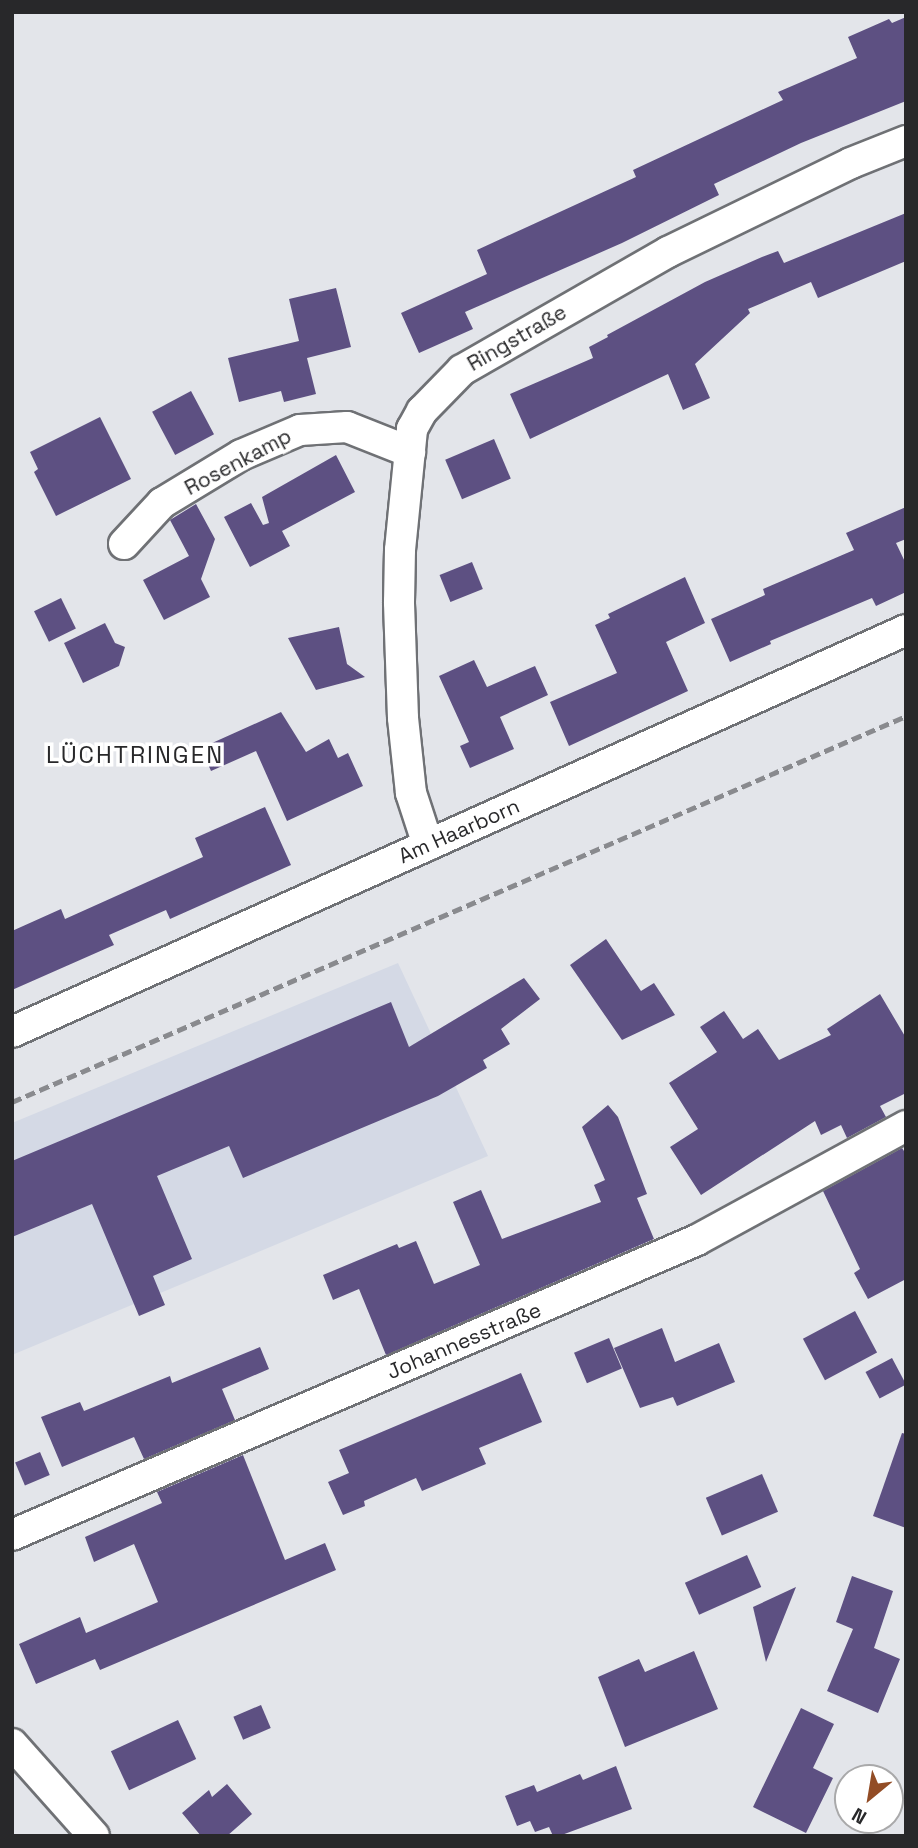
<!DOCTYPE html>
<html>
<head>
<meta charset="utf-8">
<style>
  body { margin:0 }
  #map { position:relative; width:918px; height:1848px; overflow:hidden; background:#e3e5ea; font-family:"Space Grotesk",sans-serif }
  div>[style] { position:absolute }
  [style*='--x'] { left:calc(var(--x)*1px); top:calc(var(--y)*1px); width:calc(var(--w)*1px); rotate:calc(var(--a)*1deg) }
  .built>* { inset:0; background:#d4d9e5 }
  .building>* { inset:0; background:#5d5082; transform-origin:0 0 }
  .roads { filter:drop-shadow(2px 0 #6f7175) drop-shadow(-2px 0 #6f7175) drop-shadow(0 2px #6f7175) drop-shadow(0 -2px #6f7175) }
  .minor>* { height:30px; margin:-15px; padding:0 15px; transform-origin:15px; border-radius:15px; background:#fff }
  .rail>* { height:5px; margin-top:-2.5px; transform-origin:0; background:repeating-linear-gradient(90deg,#898a8e 0 10px,transparent 0 15px) }
  span { translate:-50% -50%; white-space:nowrap; text-align:center; line-height:1.15; -webkit-text-stroke:7px #fff; paint-order:stroke }
  .street-label { font-size:21px; color:#28282a }
  .quarter-label { font-size:24px; color:#28282a; letter-spacing:2px }
  .frame { position:absolute; inset:0; border:14px solid #28282a; pointer-events:none }
  .north { position:absolute; left:834px; top:1764px; width:70px; height:70px; box-sizing:border-box; background:#fff; border:2px solid #a9a9aa; border-radius:50%; rotate:210deg; font-size:19px; font-weight:700; line-height:28px; text-align:center; color:#28282a }
  .north::after { content:''; display:block; margin:auto; width:24px; height:32px; background:#924c25; clip-path:polygon(50% 0,100% 100%,50% 72%,0 100%) }
</style>
</head>
<body>
<div id="map">
  <div class="built">
    <i style="clip-path:polygon(398px 963px,488px 1156px,12px 1355px,12px 1123px)"></i>
  </div>
  <div class="building">
    <i style="clip-path:polygon(906px 17px,906px 101px,801px 143px,714px 184px,719px 195px,622px 243px,465px 312px,473px 329px,419px 353px,401px 313px,487px 274px,477px 250px,636px 177px,633px 170px,783px 100px,778px 92px,857px 58px,848px 37px,889px 19px,892px 23px)"></i>
    <i style="clip-path:polygon(906px 213px,906px 261px,818px 298px,811px 282px,748px 309px,750px 313px,695px 364px,710px 398px,683px 410px,668px 374px,530px 439px,510px 394px,593px 358px,589px 347px,608px 337px,607px 335px,705px 282px,762px 257px,778px 251px,784px 263px)"></i>
    <i style="clip-path:polygon(336px 288px,351px 347px,307px 358px,316px 394px,284px 402px,281px 391px,239px 402px,228px 358px,299px 341px,289px 299px)"></i>
    <i style="left:191px;top:391px;width:49px;height:44px;rotate:62deg"></i>
    <i style="clip-path:polygon(100px 417px,131px 479px,56px 516px,34px 472px,38px 469px,30px 452px)"></i>
    <i style="left:494px;top:439px;width:43px;height:53px;rotate:67deg"></i>
    <i style="clip-path:polygon(336px 455px,355px 492px,282px 531px,290px 546px,250px 567px,224px 517px,251px 503px,263px 525px,269px 523px,262px 497px)"></i>
    <i style="clip-path:polygon(196px 504px,215px 539px,201px 579px,210px 597px,164px 620px,143px 580px,189px 556px,170px 520px)"></i>
    <i style="clip-path:polygon(906px 507px,906px 539px,896px 543px,906px 564px,906px 592px,876px 606px,872px 598px,770px 641px,771px 644px,730px 662px,711px 619px,765px 595px,763px 589px,854px 550px,846px 533px)"></i>
    <i style="left:472px;top:562px;width:29px;height:35px;rotate:68deg"></i>
    <i style="clip-path:polygon(685px 577px,705px 623px,666px 642px,688px 691px,569px 746px,550px 702px,617px 673px,595px 625px,610px 618px,608px 614px)"></i>
    <i style="left:61px;top:598px;width:34px;height:30px;rotate:64deg"></i>
    <i style="clip-path:polygon(105px 623px,115px 643px,125px 647px,119px 666px,83px 683px,64px 643px)"></i>
    <i style="clip-path:polygon(339px 627px,347px 664px,365px 677px,316px 690px,288px 638px)"></i>
    <i style="clip-path:polygon(474px 660px,487px 687px,535px 666px,548px 695px,500px 717px,514px 749px,470px 768px,460px 746px,469px 742px,439px 676px)"></i>
    <i style="clip-path:polygon(281px 712px,306px 752px,329px 739px,338px 758px,348px 753px,363px 786px,287px 821px,256px 751px,211px 771px,201px 748px)"></i>
    <i style="clip-path:polygon(265px 807px,291px 865px,170px 919px,166px 910px,109px 935px,114px 945px,12px 990px,12px 931px,61px 909px,65px 919px,203px 857px,195px 838px)"></i>
    <i style="clip-path:polygon(606px 939px,641px 991px,654px 983px,675px 1015px,622px 1040px,570px 965px)"></i>
    <i style="clip-path:polygon(524px 978px,540px 999px,501px 1029px,510px 1044px,483px 1060px,487px 1068px,438px 1096px,243px 1178px,229px 1146px,157px 1176px,192px 1259px,153px 1276px,165px 1305px,139px 1316px,92px 1204px,12px 1237px,12px 1161px,391px 1002px,409px 1047px)"></i>
    <i style="clip-path:polygon(880px 994px,906px 1038px,906px 1093px,880px 1106px,886px 1117px,847px 1138px,841px 1125px,821px 1135px,815px 1121px,701px 1195px,670px 1147px,698px 1129px,669px 1083px,717px 1052px,700px 1027px,724px 1011px,743px 1039px,758px 1029px,779px 1060px,831px 1035px,827px 1029px)"></i>
    <i style="clip-path:polygon(608px 1105px,618px 1117px,647px 1194px,637px 1198px,654px 1239px,386px 1355px,359px 1289px,333px 1300px,323px 1275px,397px 1244px,399px 1248px,416px 1241px,434px 1284px,480px 1265px,453px 1202px,481px 1190px,502px 1239px,601px 1202px,594px 1185px,605px 1180px,582px 1127px)"></i>
    <i style="clip-path:polygon(902px 1148px,906px 1154px,906px 1279px,868px 1299px,854px 1273px,860px 1269px,823px 1191px)"></i>
    <i style="left:855px;top:1311px;width:47px;height:59px;rotate:62deg"></i>
    <i style="clip-path:polygon(662px 1328px,675px 1362px,719px 1343px,735px 1382px,677px 1406px,673px 1397px,640px 1408px,614px 1348px)"></i>
    <i style="left:609px;top:1338px;width:33px;height:38px;rotate:67deg"></i>
    <i style="clip-path:polygon(260px 1347px,269px 1369px,222px 1389px,235px 1420px,144px 1459px,134px 1437px,62px 1467px,41px 1417px,80px 1402px,84px 1411px,170px 1376px,172px 1383px)"></i>
    <i style="left:892px;top:1358px;width:30px;height:30px;rotate:62deg"></i>
    <i style="clip-path:polygon(521px 1373px,542px 1422px,479px 1448px,486px 1464px,422px 1491px,416px 1478px,364px 1501px,365px 1506px,343px 1515px,328px 1482px,349px 1473px,339px 1450px)"></i>
    <i style="clip-path:polygon(902px 1433px,906px 1434px,906px 1528px,873px 1516px)"></i>
    <i style="left:40px;top:1452px;width:25px;height:27px;rotate:67deg"></i>
    <i style="clip-path:polygon(243px 1455px,285px 1560px,325px 1543px,336px 1570px,100px 1670px,95px 1659px,36px 1684px,19px 1644px,80px 1617px,86px 1633px,158px 1602px,134px 1544px,94px 1562px,85px 1537px,162px 1503px,157px 1492px)"></i>
    <i style="left:762px;top:1474px;width:41px;height:61px;rotate:67deg"></i>
    <i style="left:747px;top:1555px;width:35px;height:68px;rotate:66deg"></i>
    <i style="clip-path:polygon(852px 1576px,893px 1591px,874px 1648px,900px 1659px,878px 1713px,827px 1691px,853px 1629px,836px 1622px)"></i>
    <i style="clip-path:polygon(796px 1587px,766px 1662px,753px 1607px)"></i>
    <i style="clip-path:polygon(694px 1651px,718px 1709px,625px 1747px,598px 1677px,639px 1659px,645px 1672px)"></i>
    <i style="left:261px;top:1705px;width:25px;height:30px;rotate:67deg"></i>
    <i style="clip-path:polygon(801px 1708px,834px 1724px,813px 1768px,833px 1778px,806px 1833px,753px 1807px)"></i>
    <i style="left:178px;top:1720px;width:43px;height:74px;rotate:65deg"></i>
    <i style="clip-path:polygon(616px 1766px,632px 1809px,559px 1836px,553px 1836px,549px 1827px,535px 1832px,530px 1821px,517px 1826px,505px 1796px,534px 1785px,537px 1792px,580px 1774px,583px 1780px)"></i>
    <i style="clip-path:polygon(227px 1784px,252px 1814px,227px 1836px,201px 1836px,182px 1813px,209px 1790px,212px 1797px)"></i>
  </div>
  <div class="roads">
    <div class="minor">
      <i style="--x:124;--y:544;--w:56;--a:-47.2"></i>
      <i style="--x:162;--y:503;--w:92;--a:-31.3"></i>
      <i style="--x:241;--y:455;--w:64;--a:-23"></i>
      <i style="--x:300;--y:430;--w:47;--a:-3.7"></i>
      <i style="--x:347;--y:427;--w:68;--a:21.6"></i>
      <i style="--x:428;--y:845;--w:55;--a:-108.1"></i>
      <i style="--x:411;--y:793;--w:75;--a:-96.1"></i>
      <i style="--x:403;--y:718;--w:116;--a:-92"></i>
      <i style="--x:399;--y:602;--w:52;--a:-88.9"></i>
      <i style="--x:400;--y:550;--w:122;--a:-84.3"></i>
      <i style="--x:412;--y:429;--w:21;--a:-61"></i>
      <i style="--x:422;--y:411;--w:57;--a:-45.7"></i>
      <i style="--x:462;--y:370;--w:237;--a:-29.8"></i>
      <i style="--x:668;--y:252;--w:203;--a:-25.9"></i>
      <i style="--x:851;--y:163;--w:59;--a:-21.8"></i>
      <i style="--x:12;--y:1032;--w:980;--a:-24.21"></i>
      <i style="--x:12;--y:1535;--w:746;--a:-23.3"></i>
      <i style="--x:697;--y:1240;--w:238;--a:-28.6"></i>
      <i style="--x:12;--y:1744;--w:123;--a:48.3"></i>
    </div>
  </div>
  <div class="rail">
    <i style="--x:12;--y:1102;--w:974;--a:-23.35"></i>
  </div>
  <div class="street-label">
    <span style="left:517px;top:338px;rotate:-30deg">Ringstraße</span>
    <span style="left:238px;top:462px;rotate:-28deg">Rosenkamp</span>
    <span style="left:459px;top:831px;rotate:-24deg">Am Haarborn</span>
    <span style="left:464px;top:1341px;rotate:-23deg">Johannesstraße</span>
  </div>
  <div class="quarter-label">
    <span style="left:135px;top:755px">LÜCHTRINGEN</span>
  </div>
  <div class="frame"></div>
  <div class="north">N</div>
</div>
</body>
</html>
